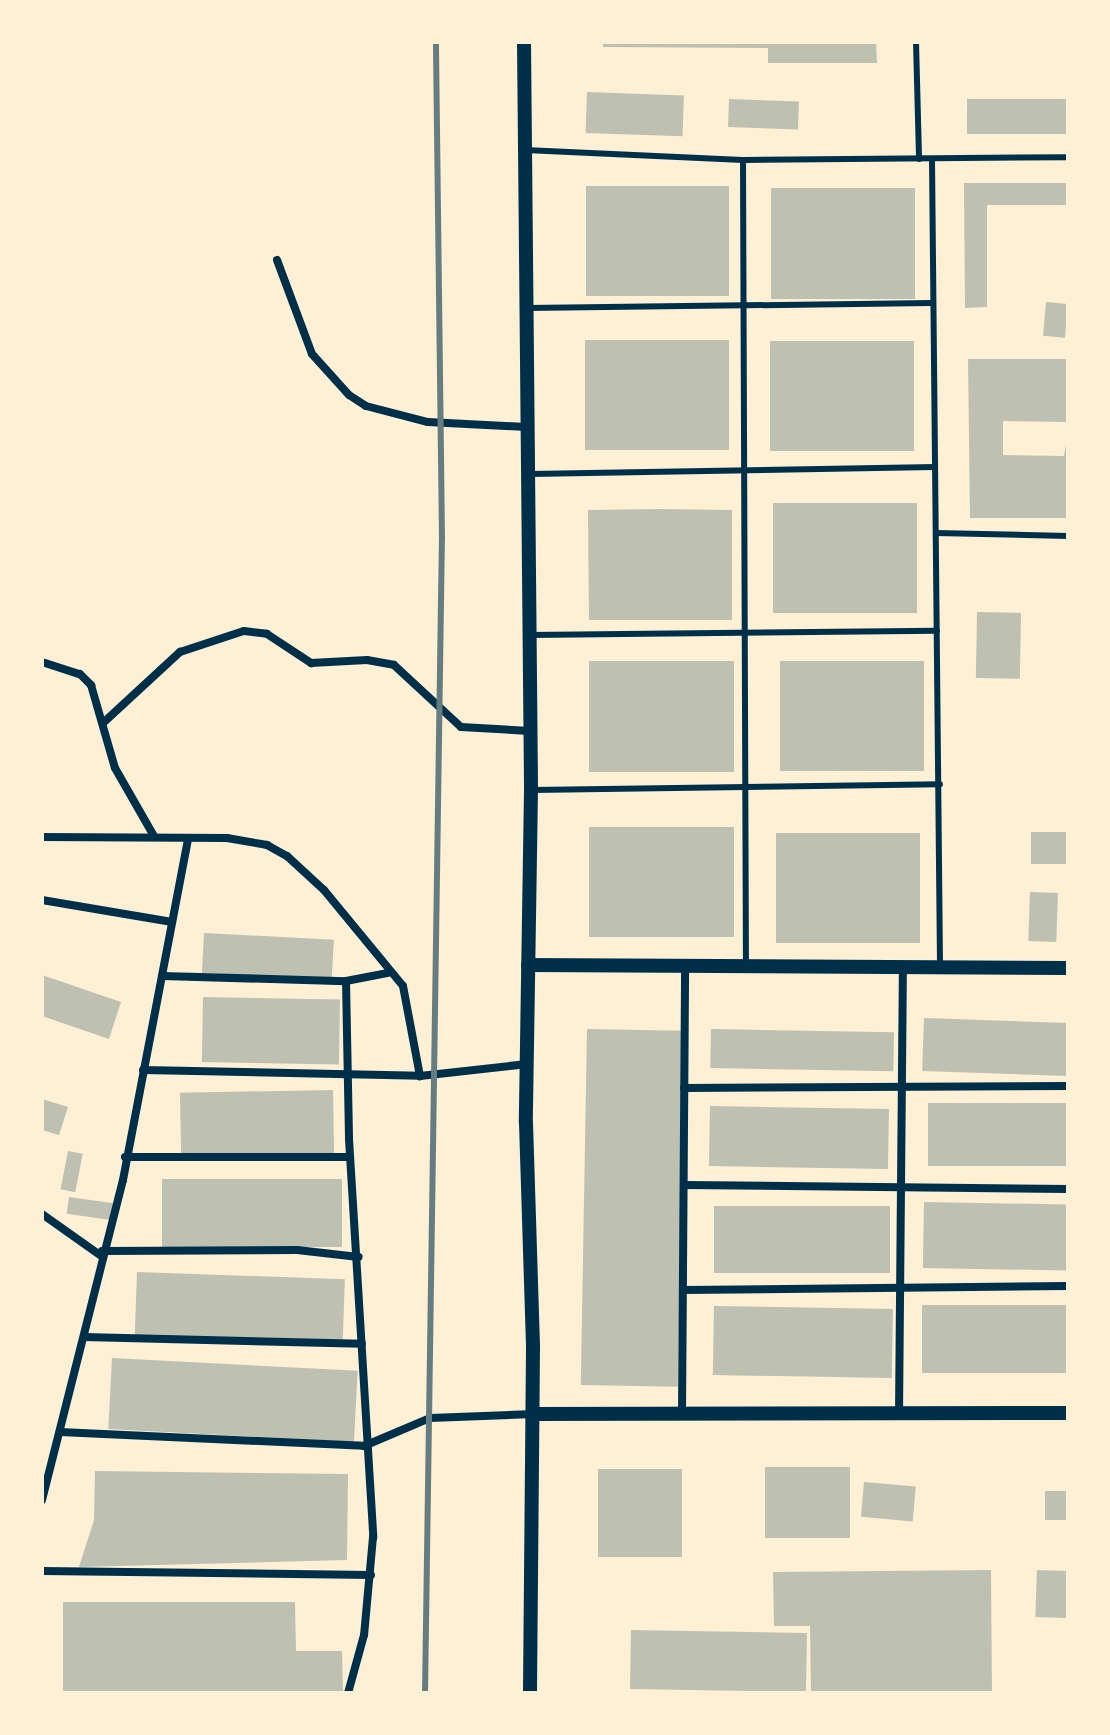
<!DOCTYPE html>
<html>
<head>
<meta charset="utf-8">
<style>
  body { margin:0 }
  #map { position:relative; width:1110px; height:1735px; overflow:hidden; background:#fdf0d5; font-family:Mulish,sans-serif }
  div>[style] { position:absolute }
  [style*='--x'] { left:calc(var(--x)*1px); top:calc(var(--y)*1px); width:calc(var(--w)*1px); rotate:calc(var(--a)*1deg) }
  .building>* { inset:0; background:#bec0b2; transform-origin:0 0 }
  .service>* { height:6px; margin:-3px; padding:0 3px; transform-origin:3px; border-radius:3px; background:#003049 }
  .minor>* { height:8px; margin:-4px; padding:0 4px; transform-origin:4px; border-radius:4px; background:#003049 }
  .tertiary>* { height:14px; margin:-7px; padding:0 7px; transform-origin:7px; border-radius:7px; background:#003049 }
  .rail>* { height:6px; margin:-3px; padding:0 3px; transform-origin:3px; border-radius:3px; background:#657d81 }
  span { translate:-50% -50%; white-space:nowrap; text-align:center; line-height:1.15; -webkit-text-stroke:7px #fdf0d5; paint-order:stroke }
  .frame { position:absolute; inset:0; border:44px solid #fdf0d5; pointer-events:none }
</style>
</head>
<body>
<div id="map">
  <div class="building">
    <i style="clip-path:polygon(603px 42px,876px 42px,877px 63px,768px 63px,768px 48px,603px 47px)"></i>
    <i style="left:587px;top:92px;width:97px;height:41px;rotate:2deg"></i>
    <i style="left:729px;top:99px;width:70px;height:28px;rotate:2deg"></i>
    <i style="left:1068px;top:99px;width:35px;height:101px;rotate:90deg"></i>
    <i style="clip-path:polygon(964px 183px,1068px 183px,1068px 205px,987px 205px,987px 307px,965px 308px)"></i>
    <i style="left:586px;top:186px;width:143px;height:110px"></i>
    <i style="left:771px;top:188px;width:144px;height:111px"></i>
    <i style="left:1046px;top:302px;width:22px;height:34px;rotate:5deg"></i>
    <i style="left:585px;top:340px;width:144px;height:110px"></i>
    <i style="left:770px;top:341px;width:144px;height:110px"></i>
    <i style="clip-path:polygon(968px 359px,1068px 359px,1068px 422px,1003px 421px,1003px 455px,1064px 456px,1068px 432px,1068px 518px,970px 518px)"></i>
    <i style="left:773px;top:503px;width:144px;height:110px"></i>
    <i style="clip-path:polygon(660px 509px,732px 510px,732px 620px,589px 620px,588px 510px)"></i>
    <i style="left:977px;top:612px;width:44px;height:66px;rotate:1deg"></i>
    <i style="left:589px;top:661px;width:145px;height:111px"></i>
    <i style="left:780px;top:661px;width:144px;height:110px"></i>
    <i style="left:589px;top:827px;width:145px;height:110px"></i>
    <i style="left:1031px;top:832px;width:37px;height:32px"></i>
    <i style="left:776px;top:833px;width:144px;height:110px"></i>
    <i style="left:1030px;top:892px;width:28px;height:49px;rotate:2deg"></i>
    <i style="left:204px;top:933px;width:130px;height:40px;rotate:3deg"></i>
    <i style="clip-path:polygon(42px 975px,121px 1002px,109px 1039px,42px 1016px)"></i>
    <i style="left:203px;top:997px;width:137px;height:65px;rotate:1deg"></i>
    <i style="left:924px;top:1018px;width:144px;height:53px;rotate:2deg"></i>
    <i style="left:587px;top:1029px;width:97px;height:356px;rotate:1deg"></i>
    <i style="left:711px;top:1029px;width:183px;height:39px;rotate:1deg"></i>
    <i style="left:333px;top:1090px;width:63px;height:153px;rotate:89deg"></i>
    <i style="clip-path:polygon(42px 1099px,68px 1107px,59px 1135px,42px 1130px)"></i>
    <i style="left:1068px;top:1103px;width:63px;height:140px;rotate:90deg"></i>
    <i style="left:710px;top:1106px;width:179px;height:60px;rotate:1deg"></i>
    <i style="left:68px;top:1151px;width:15px;height:39px;rotate:11deg"></i>
    <i style="left:162px;top:1179px;width:180px;height:68px"></i>
    <i style="left:69px;top:1197px;width:45px;height:17px;rotate:8deg"></i>
    <i style="left:924px;top:1202px;width:144px;height:66px;rotate:1deg"></i>
    <i style="left:714px;top:1206px;width:176px;height:67px"></i>
    <i style="left:137px;top:1272px;width:208px;height:63px;rotate:2deg"></i>
    <i style="left:1068px;top:1305px;width:68px;height:146px;rotate:90deg"></i>
    <i style="left:714px;top:1306px;width:179px;height:69px;rotate:1deg"></i>
    <i style="left:112px;top:1358px;width:246px;height:71px;rotate:3deg"></i>
    <i style="left:850px;top:1467px;width:71px;height:85px;rotate:90deg"></i>
    <i style="left:598px;top:1469px;width:84px;height:88px"></i>
    <i style="clip-path:polygon(95px 1471px,348px 1474px,347px 1560px,79px 1567px,94px 1520px)"></i>
    <i style="left:864px;top:1482px;width:52px;height:35px;rotate:5deg"></i>
    <i style="left:1045px;top:1491px;width:23px;height:29px"></i>
    <i style="clip-path:polygon(991px 1570px,992px 1693px,811px 1693px,810px 1626px,774px 1626px,773px 1572px)"></i>
    <i style="left:1037px;top:1570px;width:31px;height:47px;rotate:2deg"></i>
    <i style="clip-path:polygon(63px 1602px,295px 1602px,296px 1651px,342px 1651px,343px 1693px,63px 1693px)"></i>
    <i style="left:631px;top:1630px;width:176px;height:59px;rotate:1deg"></i>
  </div>
  <div class="service">
    <i style="--x:916;--y:42;--w:117;--a:88.5"></i>
    <i style="--x:525;--y:150;--w:218;--a:2.6"></i>
    <i style="--x:743;--y:160;--w:325;--a:-0.5"></i>
    <i style="--x:743;--y:160;--w:804;--a:89.79"></i>
    <i style="--x:932;--y:160;--w:808;--a:89.43"></i>
    <i style="--x:527;--y:308;--w:405;--a:-0.7"></i>
    <i style="--x:530;--y:474;--w:405;--a:-1"></i>
    <i style="--x:936;--y:533;--w:132;--a:1.3"></i>
    <i style="--x:529;--y:635;--w:408;--a:-0.6"></i>
    <i style="--x:532;--y:790;--w:408;--a:-0.8"></i>
  </div>
  <div class="minor">
    <i style="--x:277;--y:260;--w:100;--a:69.6"></i>
    <i style="--x:312;--y:354;--w:55;--a:47.9"></i>
    <i style="--x:349;--y:395;--w:20;--a:33"></i>
    <i style="--x:366;--y:406;--w:64;--a:14.5"></i>
    <i style="--x:428;--y:422;--w:98;--a:2.9"></i>
    <i style="--x:42;--y:662;--w:40;--a:18"></i>
    <i style="--x:80;--y:674;--w:16;--a:45"></i>
    <i style="--x:91;--y:685;--w:86;--a:73.9"></i>
    <i style="--x:115;--y:768;--w:78;--a:60.2"></i>
    <i style="--x:103;--y:723;--w:105;--a:-42.7"></i>
    <i style="--x:180;--y:652;--w:67;--a:-18.2"></i>
    <i style="--x:244;--y:631;--w:23;--a:7"></i>
    <i style="--x:267;--y:634;--w:53;--a:33.4"></i>
    <i style="--x:311;--y:663;--w:56;--a:-3.1"></i>
    <i style="--x:367;--y:660;--w:27;--a:10"></i>
    <i style="--x:394;--y:665;--w:91;--a:42.8"></i>
    <i style="--x:461;--y:727;--w:69;--a:3.3"></i>
    <i style="--x:42;--y:837;--w:185;--a:0.3"></i>
    <i style="--x:227;--y:838;--w:41;--a:9.9"></i>
    <i style="--x:267;--y:845;--w:23;--a:29"></i>
    <i style="--x:287;--y:856;--w:50;--a:42.6"></i>
    <i style="--x:324;--y:890;--w:124;--a:50.5"></i>
    <i style="--x:403;--y:986;--w:92;--a:79.3"></i>
    <i style="--x:42;--y:900;--w:132;--a:9.6"></i>
    <i style="--x:162;--y:976;--w:184;--a:1.6"></i>
    <i style="--x:346;--y:981;--w:43;--a:-10.8"></i>
    <i style="--x:346;--y:981;--w:158;--a:88.9"></i>
    <i style="--x:349;--y:1139;--w:399;--a:86.5"></i>
    <i style="--x:373;--y:1537;--w:98;--a:95.2"></i>
    <i style="--x:364;--y:1635;--w:60;--a:105.4"></i>
    <i style="--x:143;--y:1070;--w:277;--a:1.2"></i>
    <i style="--x:420;--y:1076;--w:108;--a:-6.4"></i>
    <i style="--x:684;--y:1088;--w:384;--a:-0.3"></i>
    <i style="--x:125;--y:1157;--w:225;--a:0"></i>
    <i style="--x:684;--y:1185;--w:384;--a:0.6"></i>
    <i style="--x:42;--y:1214;--w:71;--a:35.3"></i>
    <i style="--x:102;--y:1251;--w:195;--a:-0.3"></i>
    <i style="--x:297;--y:1250;--w:62;--a:6.4"></i>
    <i style="--x:683;--y:1290;--w:385;--a:-0.6"></i>
    <i style="--x:84;--y:1337;--w:278;--a:1.4"></i>
    <i style="--x:682;--y:1413;--w:445;--a:-89.6"></i>
    <i style="--x:899;--y:1415;--w:447;--a:-89.5"></i>
    <i style="--x:60;--y:1432;--w:304;--a:2.6"></i>
    <i style="--x:364;--y:1446;--w:72;--a:-23"></i>
    <i style="--x:430;--y:1418;--w:103;--a:-2.2"></i>
    <i style="--x:42;--y:1500;--w:330;--a:-75.8"></i>
    <i style="--x:123;--y:1180;--w:347;--a:-79.2"></i>
    <i style="--x:42;--y:1571;--w:329;--a:0.7"></i>
  </div>
  <div class="tertiary">
    <i style="--x:524;--y:42;--w:748;--a:89.46"></i>
    <i style="--x:531;--y:790;--w:333;--a:90.9"></i>
    <i style="--x:526;--y:1123;--w:225;--a:88.2"></i>
    <i style="--x:533;--y:1348;--w:345;--a:90.5"></i>
    <i style="--x:528;--y:965;--w:540;--a:0.32"></i>
    <i style="--x:533;--y:1414;--w:535;--a:-0.11"></i>
  </div>
  <div class="rail">
    <i style="--x:425;--y:1693;--w:1154;--a:-89.16"></i>
    <i style="--x:442;--y:539;--w:497;--a:-90.7"></i>
  </div>
  <div class="frame"></div>
</div>
</body>
</html>
